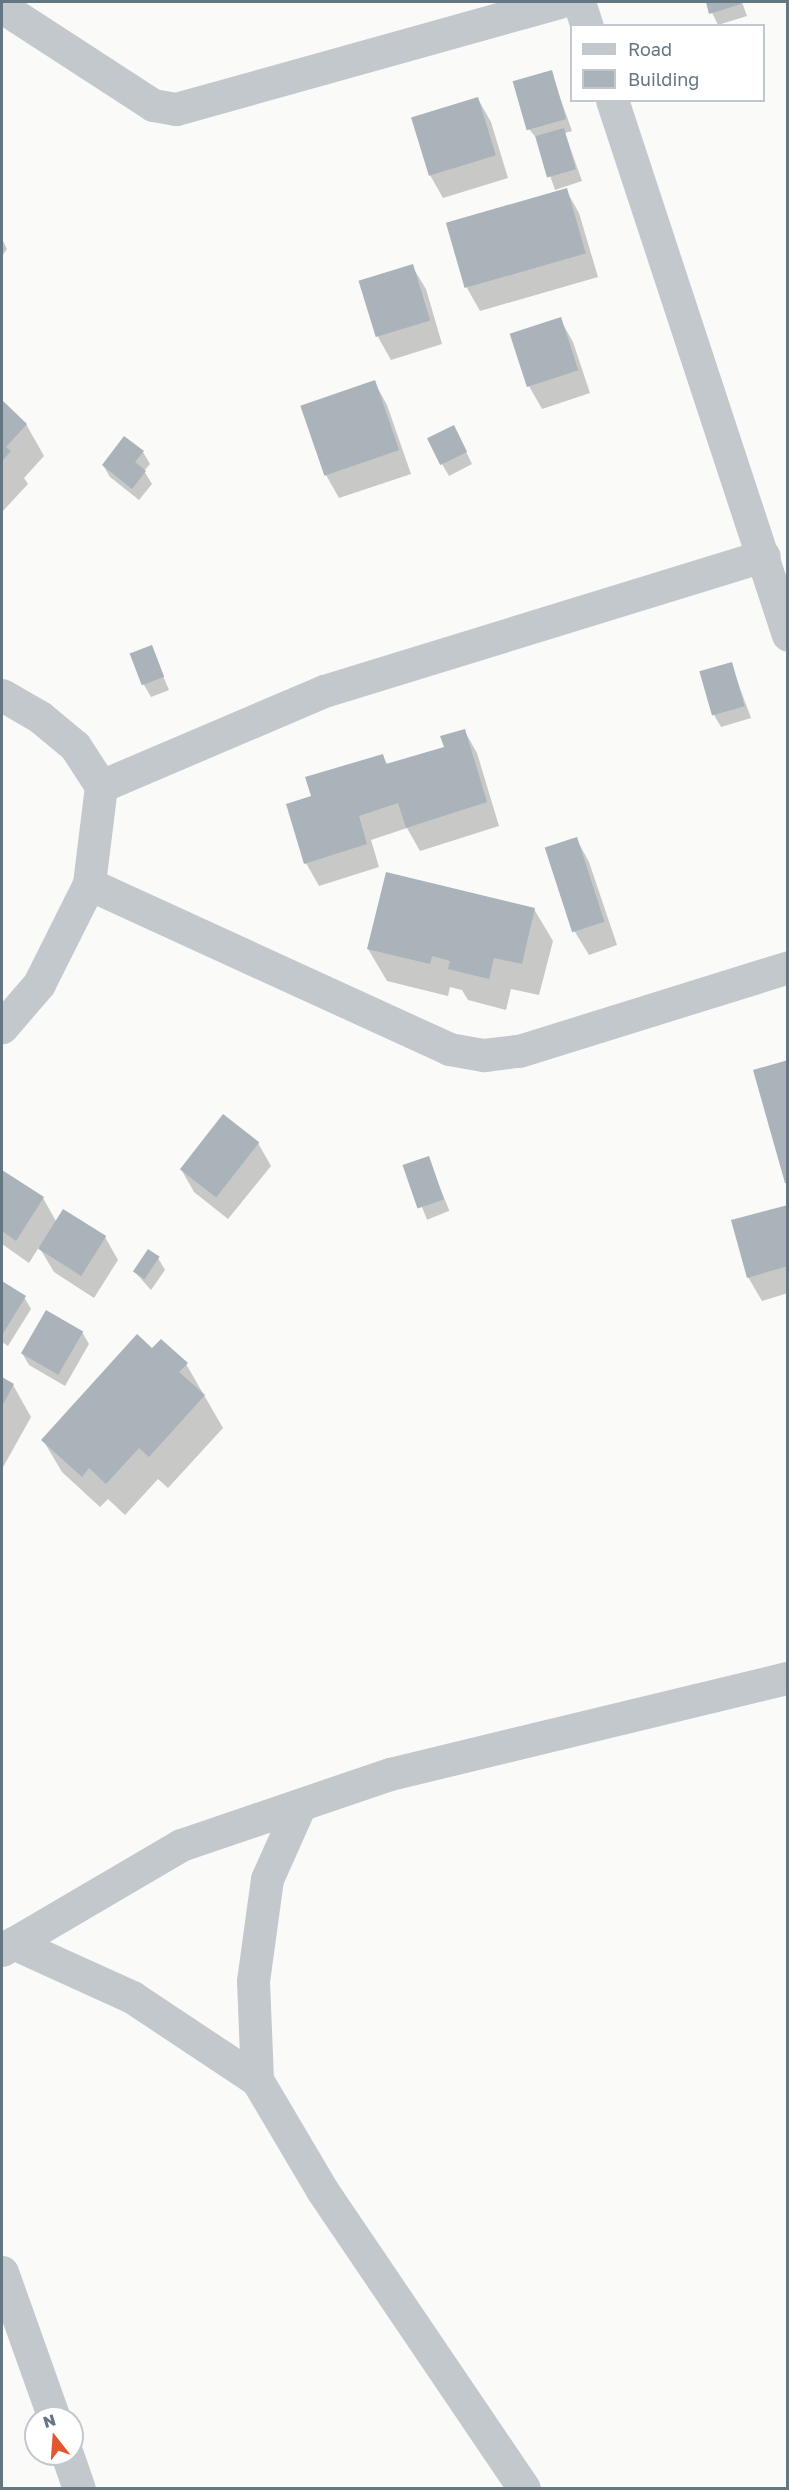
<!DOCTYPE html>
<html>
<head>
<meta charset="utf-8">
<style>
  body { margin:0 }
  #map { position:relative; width:789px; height:2490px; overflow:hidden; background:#fafaf8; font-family:"Golos Text",sans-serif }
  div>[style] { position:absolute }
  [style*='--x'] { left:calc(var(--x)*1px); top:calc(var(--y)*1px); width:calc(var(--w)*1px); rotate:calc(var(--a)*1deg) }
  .shadow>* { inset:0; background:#0003; transform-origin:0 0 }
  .building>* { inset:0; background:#aab3b9; transform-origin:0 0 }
  .minor>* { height:33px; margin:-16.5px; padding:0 16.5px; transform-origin:16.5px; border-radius:16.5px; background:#c3c8cc }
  span { translate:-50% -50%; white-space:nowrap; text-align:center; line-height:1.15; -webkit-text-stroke:6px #fff; paint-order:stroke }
  .frame { position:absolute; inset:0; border:3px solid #657683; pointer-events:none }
  .legend { position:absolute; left:570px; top:24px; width:195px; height:78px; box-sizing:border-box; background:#fff; border:2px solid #c1c8cd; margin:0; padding:8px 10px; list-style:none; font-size:18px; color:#657683 }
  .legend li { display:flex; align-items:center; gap:12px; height:30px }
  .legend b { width:30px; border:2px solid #c1c8cd }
  .north { position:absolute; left:24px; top:2406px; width:60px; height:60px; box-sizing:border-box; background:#fff; border:2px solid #c1c8cd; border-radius:50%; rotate:343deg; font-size:16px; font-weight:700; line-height:24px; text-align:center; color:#657683 }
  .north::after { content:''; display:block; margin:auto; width:21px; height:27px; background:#e4572e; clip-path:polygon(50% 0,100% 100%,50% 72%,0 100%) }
</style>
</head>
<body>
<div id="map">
  <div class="shadow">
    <i style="clip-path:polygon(707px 2px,742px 2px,747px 16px,718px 25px)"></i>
    <i style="clip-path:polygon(551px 72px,572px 131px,565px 133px,582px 181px,555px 190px,538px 140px,529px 129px)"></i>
    <i style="clip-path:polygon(478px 99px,491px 122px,508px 178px,443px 198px,430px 175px)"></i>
    <i style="clip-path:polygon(566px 190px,579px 213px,598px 277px,480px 311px,467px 288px)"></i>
    <i style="clip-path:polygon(2px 239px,7px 249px,2px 256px)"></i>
    <i style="clip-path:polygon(412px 266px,426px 289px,442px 344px,391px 360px,378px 337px,361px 282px)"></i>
    <i style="clip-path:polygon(560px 319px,573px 342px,590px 393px,542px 409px,529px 386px)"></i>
    <i style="clip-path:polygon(374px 381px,387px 405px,411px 474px,339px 498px,326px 475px)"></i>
    <i style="clip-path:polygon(2px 402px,26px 424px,44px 456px,24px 478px,28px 484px,2px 512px)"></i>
    <i style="clip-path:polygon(460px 439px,472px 464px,449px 476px,442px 464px)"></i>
    <i style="clip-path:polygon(143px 452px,150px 464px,144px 471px,152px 484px,139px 500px,110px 477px,103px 465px)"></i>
    <i style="clip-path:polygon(151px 647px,169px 690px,151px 697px,144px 685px)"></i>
    <i style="clip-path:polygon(731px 664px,751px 718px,721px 727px,714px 715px)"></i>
    <i style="clip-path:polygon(464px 730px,477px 753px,499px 826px,420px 851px,407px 828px,371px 840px,379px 867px,319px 886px,306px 863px,313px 797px,382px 755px,388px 765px,445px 748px)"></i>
    <i style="clip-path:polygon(576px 838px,589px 862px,617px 945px,589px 955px,575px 932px,547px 849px)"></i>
    <i style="clip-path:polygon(534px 909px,553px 941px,539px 995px,511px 989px,506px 1010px,468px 1000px,462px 990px,450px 987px,448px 996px,387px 981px,368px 949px)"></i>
    <i style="clip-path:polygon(258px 1143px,271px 1166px,228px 1219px,194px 1192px,181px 1169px)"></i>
    <i style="left:428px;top:1158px;width:57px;height:24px;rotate:68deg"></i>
    <i style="clip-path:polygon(2px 1172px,43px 1198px,57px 1223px,105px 1237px,118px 1260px,94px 1298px,54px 1272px,39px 1247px,29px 1263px,2px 1244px)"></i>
    <i style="clip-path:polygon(788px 1206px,788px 1293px,762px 1301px,748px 1277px)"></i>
    <i style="clip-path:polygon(158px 1258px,165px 1270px,151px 1290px,134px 1271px)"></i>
    <i style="clip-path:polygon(2px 1283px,24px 1297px,31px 1309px,8px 1346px,2px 1342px)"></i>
    <i style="clip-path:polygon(82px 1332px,89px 1344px,65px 1386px,29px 1365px,22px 1353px)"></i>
    <i style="clip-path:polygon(152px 1350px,186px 1364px,223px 1428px,168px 1488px,158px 1479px,125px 1515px,108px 1499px,100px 1507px,62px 1472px,43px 1440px)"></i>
    <i style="clip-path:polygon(2px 1379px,13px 1385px,31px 1417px,2px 1469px)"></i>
  </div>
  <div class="building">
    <i style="clip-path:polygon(706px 2px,740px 2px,741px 4px,709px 14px)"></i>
    <i style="left:552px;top:70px;width:51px;height:41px;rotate:74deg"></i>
    <i style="left:478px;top:97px;width:61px;height:70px;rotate:73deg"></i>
    <i style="left:564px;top:128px;width:43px;height:30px;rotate:74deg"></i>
    <i style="left:567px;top:188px;width:68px;height:126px;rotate:74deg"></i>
    <i style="left:413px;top:264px;width:59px;height:57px;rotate:73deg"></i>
    <i style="left:561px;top:317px;width:56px;height:54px;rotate:72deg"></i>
    <i style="left:375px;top:380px;width:74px;height:79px;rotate:71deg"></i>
    <i style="clip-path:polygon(2px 400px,27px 424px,6px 447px,11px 451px,2px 461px)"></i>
    <i style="left:454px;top:425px;width:30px;height:30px;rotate:64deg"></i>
    <i style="clip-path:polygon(124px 436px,144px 451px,135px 462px,146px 471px,132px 489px,102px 465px)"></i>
    <i style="left:152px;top:645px;width:34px;height:24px;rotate:69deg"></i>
    <i style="left:732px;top:662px;width:46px;height:34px;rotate:74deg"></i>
    <i style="clip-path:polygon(465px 729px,487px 802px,406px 828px,398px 803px,359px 816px,367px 844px,304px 864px,286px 804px,311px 796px,305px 777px,383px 754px,386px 764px,444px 747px,440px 736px)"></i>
    <i style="left:577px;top:837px;width:89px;height:34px;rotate:72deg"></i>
    <i style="clip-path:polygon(386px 872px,535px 908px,522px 964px,494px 958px,489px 979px,448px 969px,450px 961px,432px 956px,430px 964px,367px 949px)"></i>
    <i style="clip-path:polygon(788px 1060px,788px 1183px,785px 1183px,753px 1070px)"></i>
    <i style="left:223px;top:1114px;width:46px;height:70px;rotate:38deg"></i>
    <i style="left:429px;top:1156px;width:46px;height:28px;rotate:71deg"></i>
    <i style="clip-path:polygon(2px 1170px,44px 1197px,16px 1241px,2px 1231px)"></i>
    <i style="clip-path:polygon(788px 1205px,788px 1266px,747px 1278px,731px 1220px)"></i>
    <i style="left:63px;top:1209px;width:51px;height:47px;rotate:32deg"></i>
    <i style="left:148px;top:1249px;width:14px;height:27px;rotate:34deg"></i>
    <i style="clip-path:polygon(2px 1281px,26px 1296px,2px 1335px)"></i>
    <i style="left:46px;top:1310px;width:43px;height:50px;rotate:30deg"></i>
    <i style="clip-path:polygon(137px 1334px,152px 1348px,161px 1339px,188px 1363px,179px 1372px,205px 1395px,149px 1457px,139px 1448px,106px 1484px,89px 1468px,82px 1477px,41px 1440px)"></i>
    <i style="clip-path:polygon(2px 1377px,14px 1384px,2px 1406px)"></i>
  </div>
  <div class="minor">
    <i style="--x:579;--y:2;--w:25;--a:72"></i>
    <i style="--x:2;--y:7;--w:180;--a:33"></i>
    <i style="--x:153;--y:105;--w:23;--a:10"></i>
    <i style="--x:176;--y:109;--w:397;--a:-15.6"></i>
    <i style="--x:612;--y:100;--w:563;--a:71.79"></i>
    <i style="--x:2;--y:695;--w:44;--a:30.1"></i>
    <i style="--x:40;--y:717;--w:45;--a:39.6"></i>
    <i style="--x:75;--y:746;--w:48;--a:57"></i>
    <i style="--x:101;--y:786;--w:99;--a:97"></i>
    <i style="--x:89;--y:884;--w:112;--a:116.6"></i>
    <i style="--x:39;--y:984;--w:57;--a:130.7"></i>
    <i style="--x:101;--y:786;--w:242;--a:-23.1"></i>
    <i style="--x:324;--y:691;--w:460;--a:-17.1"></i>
    <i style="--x:89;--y:884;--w:396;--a:24.6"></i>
    <i style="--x:449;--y:1049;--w:36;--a:10"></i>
    <i style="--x:484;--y:1055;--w:35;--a:-7"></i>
    <i style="--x:519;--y:1051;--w:282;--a:-17.3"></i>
    <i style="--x:13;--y:1943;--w:131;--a:24.4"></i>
    <i style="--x:132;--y:1997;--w:150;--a:33.6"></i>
    <i style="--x:257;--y:2080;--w:128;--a:59.4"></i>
    <i style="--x:322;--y:2190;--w:360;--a:55.9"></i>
    <i style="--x:2;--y:1950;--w:208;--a:-30.4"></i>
    <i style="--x:181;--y:1845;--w:221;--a:-18.8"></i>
    <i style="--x:390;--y:1774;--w:409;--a:-13.6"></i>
    <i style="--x:257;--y:2080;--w:99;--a:-92.3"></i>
    <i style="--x:253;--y:1981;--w:103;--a:-82.2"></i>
    <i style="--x:267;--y:1879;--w:81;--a:-66"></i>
    <i style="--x:2;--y:2272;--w:155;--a:70.4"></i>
    <i style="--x:67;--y:2454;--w:36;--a:71"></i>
  </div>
  <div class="frame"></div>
  <ul class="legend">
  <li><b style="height:8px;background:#c3c8cc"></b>Road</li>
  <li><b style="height:16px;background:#aab3b9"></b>Building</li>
  </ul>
  <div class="north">N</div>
</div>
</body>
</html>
